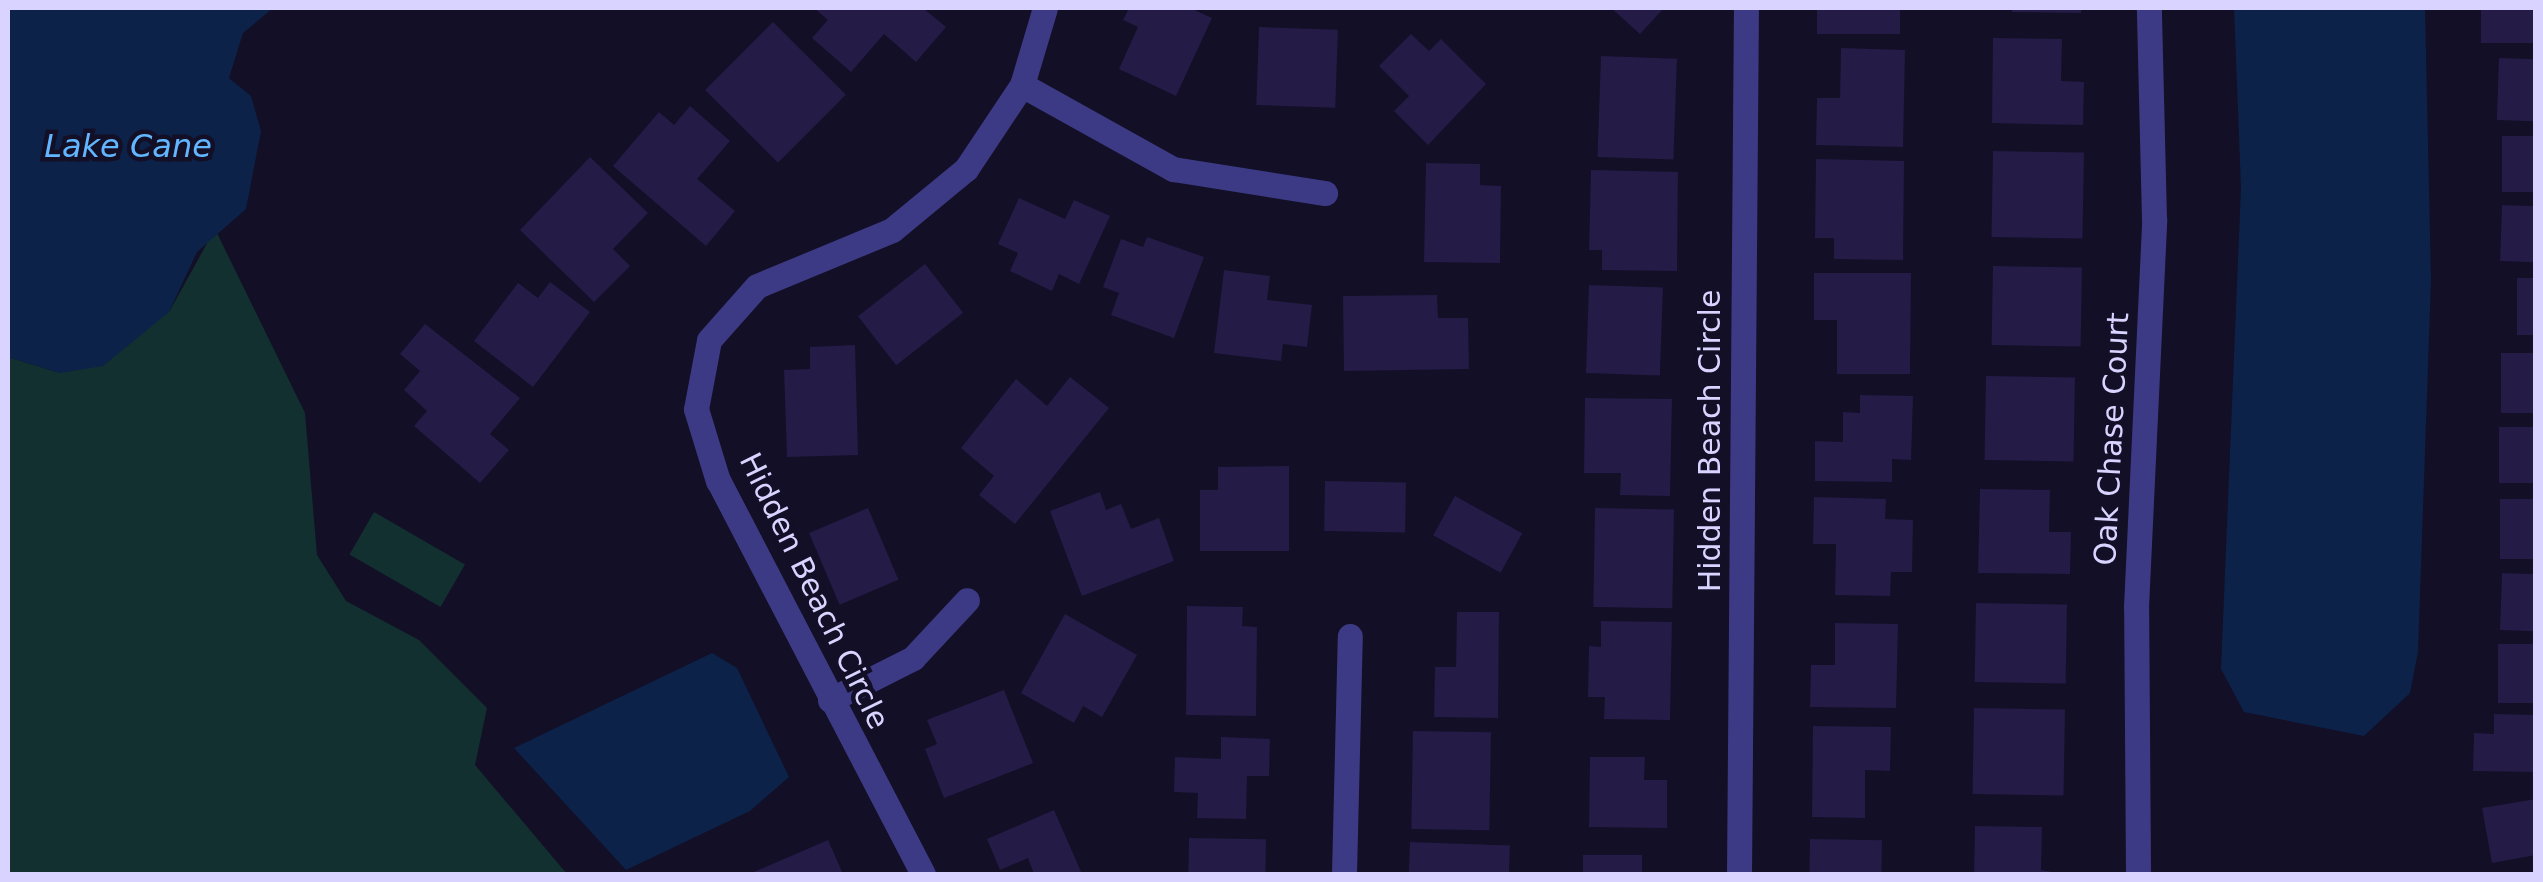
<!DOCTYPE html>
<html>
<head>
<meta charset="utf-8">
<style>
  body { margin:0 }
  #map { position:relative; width:2543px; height:882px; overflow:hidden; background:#130f26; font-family:"DejaVu Sans",sans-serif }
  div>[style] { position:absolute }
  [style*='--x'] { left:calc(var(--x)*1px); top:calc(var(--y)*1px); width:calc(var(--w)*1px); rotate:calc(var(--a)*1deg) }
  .green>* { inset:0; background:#12302f; transform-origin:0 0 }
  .water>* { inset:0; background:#0c2248 }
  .building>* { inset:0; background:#241b47; transform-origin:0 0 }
  .minor>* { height:25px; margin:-12.5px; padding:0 12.5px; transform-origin:12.5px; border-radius:12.5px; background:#3d3a85 }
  span { translate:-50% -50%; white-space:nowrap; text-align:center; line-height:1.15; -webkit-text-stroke:9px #130f26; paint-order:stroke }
  .street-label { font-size:30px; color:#d9d4ff }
  .water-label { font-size:32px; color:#62b6ff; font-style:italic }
  .frame { position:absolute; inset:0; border:10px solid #d9d4ff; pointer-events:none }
</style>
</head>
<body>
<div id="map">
  <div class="green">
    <i style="clip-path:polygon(215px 229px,305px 413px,317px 555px,346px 601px,419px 640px,487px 708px,475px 765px,567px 874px,8px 874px,8px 357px,60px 373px,169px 312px)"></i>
    <i style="left:374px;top:512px;width:105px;height:49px;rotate:30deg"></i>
  </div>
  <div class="water">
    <i style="clip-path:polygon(8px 8px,273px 8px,243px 33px,229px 78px,251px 96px,261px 131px,246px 209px,197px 252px,169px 312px,103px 366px,60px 373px,8px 357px)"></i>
    <i style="clip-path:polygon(2234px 8px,2425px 8px,2431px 280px,2418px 652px,2410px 693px,2364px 736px,2244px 712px,2221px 669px,2241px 188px)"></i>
    <i style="clip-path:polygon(712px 653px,737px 668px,789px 777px,750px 811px,626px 870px,514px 748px)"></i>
  </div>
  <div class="building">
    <i style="clip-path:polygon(814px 8px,923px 8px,946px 27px,916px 62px,884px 34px,851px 72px,812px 38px,828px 20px)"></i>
    <i style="clip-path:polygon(1129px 8px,1190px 8px,1212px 18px,1176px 96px,1119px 69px,1138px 27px,1123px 20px)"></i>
    <i style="clip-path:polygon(1611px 8px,1664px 8px,1640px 34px)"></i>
    <i style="left:1817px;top:8px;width:83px;height:26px"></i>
    <i style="clip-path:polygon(2012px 8px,2081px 8px,2081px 13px,2012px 12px)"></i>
    <i style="left:2481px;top:8px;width:55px;height:35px"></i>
    <i style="left:773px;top:22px;width:103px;height:96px;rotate:45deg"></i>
    <i style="left:1259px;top:27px;width:79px;height:78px;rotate:2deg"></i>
    <i style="clip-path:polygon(1411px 34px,1429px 51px,1441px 39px,1486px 84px,1428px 145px,1394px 111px,1409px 96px,1379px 66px)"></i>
    <i style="clip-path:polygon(1993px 38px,2062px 39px,2061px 81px,2084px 82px,2083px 125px,1992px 123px)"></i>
    <i style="clip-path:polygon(1841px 48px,1905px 50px,1903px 147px,1816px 145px,1817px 98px,1840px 98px)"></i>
    <i style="left:1601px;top:56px;width:76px;height:101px;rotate:2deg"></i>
    <i style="left:2499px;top:58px;width:37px;height:62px;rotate:2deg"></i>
    <i style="clip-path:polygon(690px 106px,730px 141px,697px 179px,735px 211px,706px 246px,613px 166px,659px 112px,674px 125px)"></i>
    <i style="left:2502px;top:136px;width:34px;height:56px"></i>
    <i style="left:1993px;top:151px;width:91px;height:86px;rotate:1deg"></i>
    <i style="clip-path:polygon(590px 157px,648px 213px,613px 249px,630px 266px,594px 302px,520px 230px)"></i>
    <i style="clip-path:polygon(1816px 159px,1904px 161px,1903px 260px,1834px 259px,1834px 238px,1815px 238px)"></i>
    <i style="clip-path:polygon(1426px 163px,1480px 164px,1480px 185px,1501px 186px,1500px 263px,1424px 262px)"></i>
    <i style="clip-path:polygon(1591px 170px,1678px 172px,1677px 271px,1602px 270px,1602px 250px,1589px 250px)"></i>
    <i style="clip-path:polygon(1019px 198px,1065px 219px,1074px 200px,1110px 216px,1079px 284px,1059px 274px,1052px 291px,1010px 271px,1018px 253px,998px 244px)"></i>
    <i style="left:2502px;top:205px;width:34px;height:56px;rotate:2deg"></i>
    <i style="clip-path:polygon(1147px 237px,1204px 257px,1174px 338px,1111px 315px,1119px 293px,1103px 287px,1121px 239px,1143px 247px)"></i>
    <i style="left:925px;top:264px;width:62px;height:85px;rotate:52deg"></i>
    <i style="left:1993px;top:266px;width:89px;height:79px;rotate:1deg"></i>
    <i style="clip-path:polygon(1224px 270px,1270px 276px,1267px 300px,1312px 305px,1307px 347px,1283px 344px,1281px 361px,1214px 353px)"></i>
    <i style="clip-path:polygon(1814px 273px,1911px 273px,1910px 374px,1837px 374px,1837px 320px,1814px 320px)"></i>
    <i style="left:2517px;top:278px;width:19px;height:57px"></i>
    <i style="clip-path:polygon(550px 282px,590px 312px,533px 387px,474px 341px,518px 283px,538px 298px)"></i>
    <i style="left:1589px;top:285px;width:74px;height:88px;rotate:2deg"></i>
    <i style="clip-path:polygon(1437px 295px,1438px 318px,1468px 318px,1469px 369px,1344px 371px,1343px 296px)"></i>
    <i style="clip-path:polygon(425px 324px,520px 398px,490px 434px,509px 450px,480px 483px,414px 426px,427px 411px,404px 390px,420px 371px,400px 354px)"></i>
    <i style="clip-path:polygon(855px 345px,858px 455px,787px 457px,784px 370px,810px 369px,810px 347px)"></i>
    <i style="left:2501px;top:353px;width:35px;height:60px"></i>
    <i style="left:1986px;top:376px;width:89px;height:84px;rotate:1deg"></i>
    <i style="clip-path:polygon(1070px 377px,1109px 408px,1015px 524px,979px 495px,994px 476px,961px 448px,1016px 379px,1047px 406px)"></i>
    <i style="clip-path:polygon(1860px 395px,1913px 396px,1911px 460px,1892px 459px,1892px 482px,1815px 481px,1815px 441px,1843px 442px,1843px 412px,1860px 413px)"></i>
    <i style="clip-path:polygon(1585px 398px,1672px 399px,1670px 496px,1620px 495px,1621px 473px,1584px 473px)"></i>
    <i style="left:2499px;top:427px;width:37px;height:56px"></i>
    <i style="clip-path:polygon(1289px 466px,1289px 551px,1200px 551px,1200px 490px,1218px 490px,1218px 467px)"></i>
    <i style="left:1325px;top:481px;width:81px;height:50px;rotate:1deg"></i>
    <i style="clip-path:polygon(1980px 489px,2050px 490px,2049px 532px,2071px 532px,2070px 574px,1978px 573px)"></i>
    <i style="clip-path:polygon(1100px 492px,1106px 510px,1121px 504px,1131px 529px,1159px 518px,1174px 561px,1082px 596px,1050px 511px)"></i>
    <i style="left:1455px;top:496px;width:77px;height:45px;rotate:29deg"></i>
    <i style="clip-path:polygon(1814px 497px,1886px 499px,1885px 519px,1913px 520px,1912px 572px,1891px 572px,1890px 596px,1835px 595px,1836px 544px,1813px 544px)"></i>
    <i style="left:2500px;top:499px;width:36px;height:60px"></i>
    <i style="left:868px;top:508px;width:78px;height:64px;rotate:67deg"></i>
    <i style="left:1595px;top:508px;width:79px;height:99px;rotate:1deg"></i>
    <i style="left:2502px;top:573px;width:34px;height:57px;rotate:2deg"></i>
    <i style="left:1976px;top:603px;width:91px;height:79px;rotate:1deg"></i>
    <i style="clip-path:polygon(1187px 606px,1243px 607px,1242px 626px,1257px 627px,1256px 716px,1186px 715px)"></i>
    <i style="clip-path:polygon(1457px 612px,1499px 612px,1498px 718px,1434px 717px,1435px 667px,1456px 667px)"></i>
    <i style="clip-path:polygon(1065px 614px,1137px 655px,1102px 717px,1083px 706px,1074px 723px,1021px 693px)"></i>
    <i style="clip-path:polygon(1601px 621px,1672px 622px,1670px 720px,1604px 719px,1605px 697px,1588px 697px,1589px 646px,1601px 647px)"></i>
    <i style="clip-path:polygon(1835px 623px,1898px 624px,1896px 708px,1810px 707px,1811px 665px,1835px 665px)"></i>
    <i style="left:2498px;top:644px;width:38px;height:59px"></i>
    <i style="clip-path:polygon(1004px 690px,1033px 763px,944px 798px,925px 749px,937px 744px,927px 720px)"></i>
    <i style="left:1974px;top:708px;width:91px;height:86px;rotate:1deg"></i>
    <i style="clip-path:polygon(2494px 714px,2536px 715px,2536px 772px,2473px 771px,2474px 733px,2494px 734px)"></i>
    <i style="clip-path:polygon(1813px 726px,1891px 727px,1890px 771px,1865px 770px,1865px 818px,1812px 817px)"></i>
    <i style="left:1413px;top:731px;width:78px;height:98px;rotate:1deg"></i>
    <i style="clip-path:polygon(1221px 737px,1270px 739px,1269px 776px,1247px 776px,1246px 819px,1197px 818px,1198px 793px,1174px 792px,1175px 757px,1221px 759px)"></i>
    <i style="clip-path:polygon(1590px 757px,1645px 757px,1644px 780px,1667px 780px,1667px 828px,1589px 827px)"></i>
    <i style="clip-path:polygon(2536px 799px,2536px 855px,2492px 863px,2482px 808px)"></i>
    <i style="clip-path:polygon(1054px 810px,1082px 874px,1034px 874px,1028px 858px,1000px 870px,987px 839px)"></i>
    <i style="clip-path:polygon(1975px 826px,2042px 827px,2041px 870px,2063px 874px,1974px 874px)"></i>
    <i style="left:1189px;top:838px;width:77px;height:36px;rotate:1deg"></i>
    <i style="left:1810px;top:839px;width:72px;height:35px;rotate:1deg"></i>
    <i style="clip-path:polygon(828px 840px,843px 874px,749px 874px)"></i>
    <i style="left:1410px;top:842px;width:100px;height:32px;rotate:2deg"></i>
    <i style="left:1583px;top:855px;width:59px;height:19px"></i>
  </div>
  <div class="minor">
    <i style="--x:1022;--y:85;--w:173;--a:29.1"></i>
    <i style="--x:1173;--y:169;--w:154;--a:9"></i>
    <i style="--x:830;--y:700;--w:93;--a:-26.8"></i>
    <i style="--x:913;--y:658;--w:79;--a:-47"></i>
    <i style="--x:923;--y:874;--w:443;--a:-117.5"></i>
    <i style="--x:718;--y:481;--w:75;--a:-107"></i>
    <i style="--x:696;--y:409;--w:70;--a:-79.3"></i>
    <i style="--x:709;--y:340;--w:72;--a:-48.4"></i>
    <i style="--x:757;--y:286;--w:146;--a:-22.5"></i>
    <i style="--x:892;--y:230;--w:96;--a:-39.5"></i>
    <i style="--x:966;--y:169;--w:101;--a:-56.3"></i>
    <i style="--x:1022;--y:85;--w:80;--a:-73.4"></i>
    <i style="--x:1344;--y:874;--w:238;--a:-88.6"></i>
    <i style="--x:1739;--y:874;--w:866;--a:-89.54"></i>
    <i style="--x:2138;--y:874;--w:267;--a:-90.4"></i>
    <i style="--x:2136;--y:607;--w:388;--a:-87.3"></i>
    <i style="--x:2154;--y:219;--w:211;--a:-91.4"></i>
  </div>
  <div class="street-label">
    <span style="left:2112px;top:439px;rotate:-87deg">Oak Chase Court</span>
    <span style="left:1710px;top:441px;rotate:-90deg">Hidden Beach Circle</span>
    <span style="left:814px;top:591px;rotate:64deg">Hidden Beach Circle</span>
  </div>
  <div class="water-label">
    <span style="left:128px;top:146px">Lake Cane</span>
  </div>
  <div class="frame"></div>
</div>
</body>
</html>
